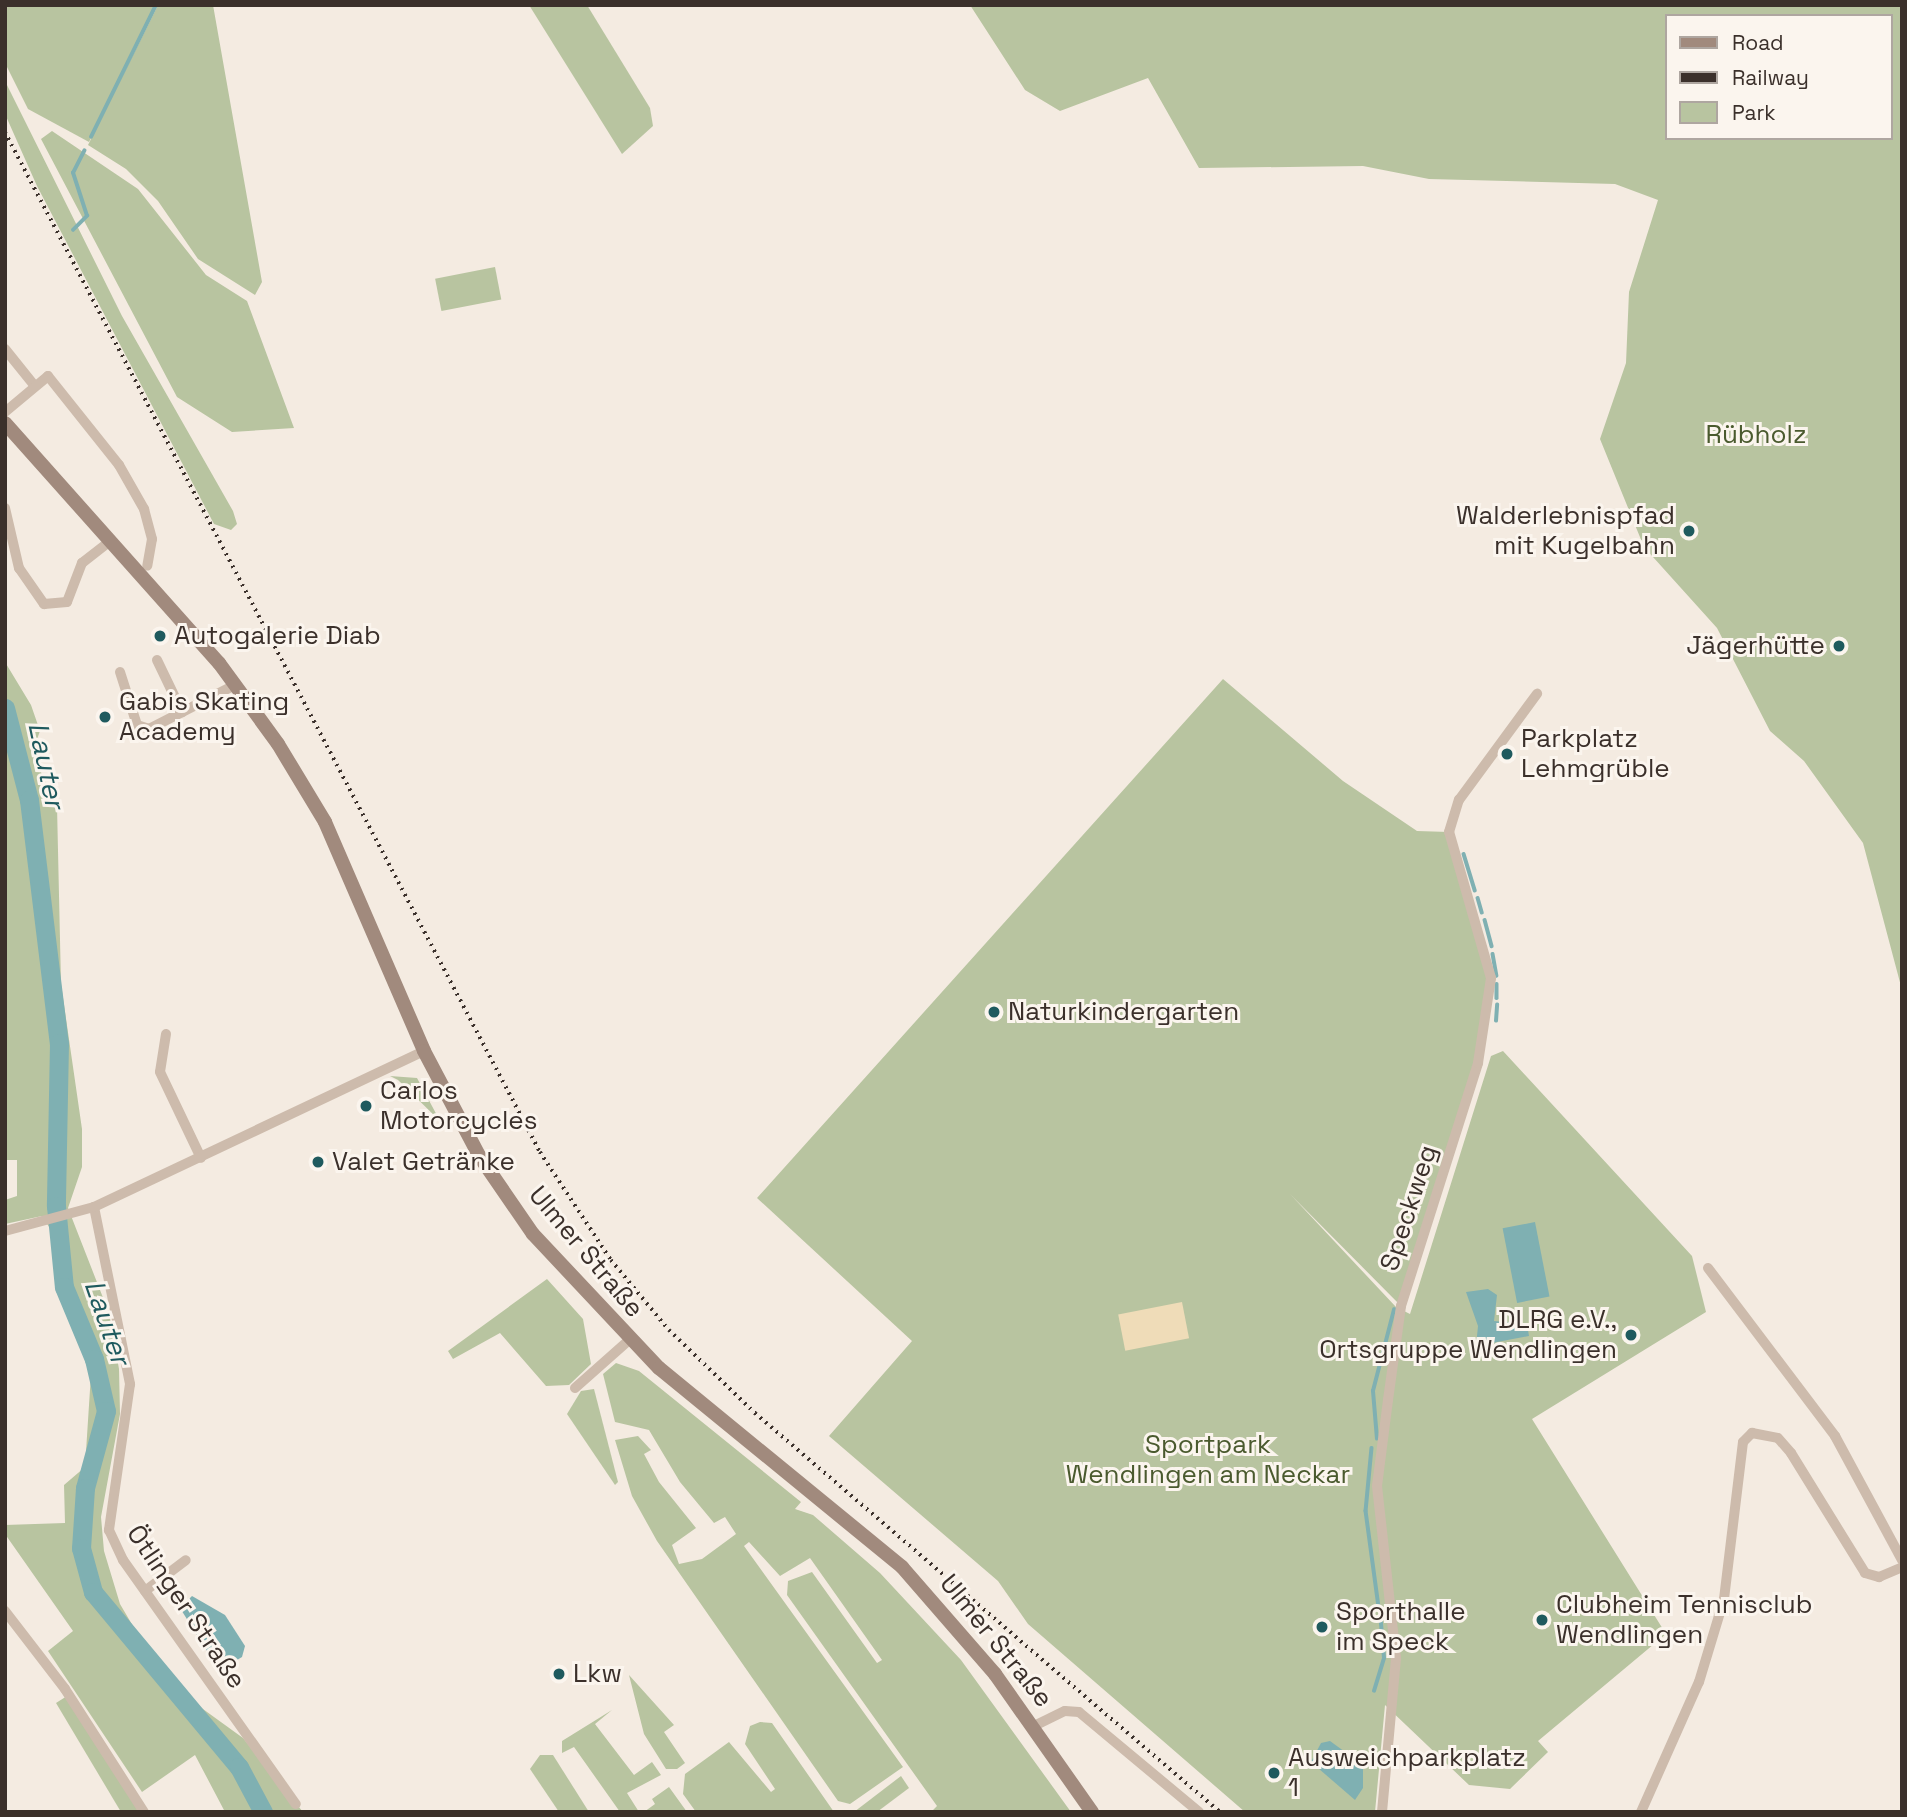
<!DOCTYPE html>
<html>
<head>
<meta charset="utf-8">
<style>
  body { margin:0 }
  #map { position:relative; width:1907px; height:1817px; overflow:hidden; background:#f4ebe1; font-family:"Space Grotesk",sans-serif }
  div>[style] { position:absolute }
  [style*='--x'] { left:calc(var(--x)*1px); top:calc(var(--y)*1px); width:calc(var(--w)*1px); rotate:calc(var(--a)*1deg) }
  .green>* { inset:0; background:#b8c4a0; transform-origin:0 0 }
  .sand>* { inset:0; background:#efdcb8; transform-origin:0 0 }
  .water>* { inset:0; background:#7fb0b2; transform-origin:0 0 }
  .stream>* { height:3.5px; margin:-1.75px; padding:0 1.75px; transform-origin:1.75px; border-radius:1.75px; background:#7fb0b2 }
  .river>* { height:19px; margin:-9.5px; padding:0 9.5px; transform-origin:9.5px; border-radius:9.5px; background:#7fb0b2 }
  .street>* { height:10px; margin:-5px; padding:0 5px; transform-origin:5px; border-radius:5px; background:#cdbbac }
  .secondary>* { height:14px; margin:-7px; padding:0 7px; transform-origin:7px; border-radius:7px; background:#a18a7d }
  .rail>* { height:3.5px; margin-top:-1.75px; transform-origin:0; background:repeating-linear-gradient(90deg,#3b302b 0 2px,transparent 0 7px) }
  .dots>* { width:19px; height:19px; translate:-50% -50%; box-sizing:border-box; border:4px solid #fbf5ee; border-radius:50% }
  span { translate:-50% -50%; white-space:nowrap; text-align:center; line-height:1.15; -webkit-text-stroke:6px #fbf5ee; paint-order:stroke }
  .park-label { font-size:26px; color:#4a5a2e }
  .poi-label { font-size:26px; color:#3b302b }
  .right { translate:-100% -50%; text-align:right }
  .left { translate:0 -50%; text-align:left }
  .street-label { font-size:26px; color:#3b302b }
  .water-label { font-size:28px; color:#1f5a5e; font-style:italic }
  .frame { position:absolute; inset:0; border:7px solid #3b302b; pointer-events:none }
  .legend { position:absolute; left:1665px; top:14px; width:228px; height:126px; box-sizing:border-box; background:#fbf5ee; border:2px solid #aea6a0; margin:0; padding:9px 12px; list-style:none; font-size:21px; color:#3b302b }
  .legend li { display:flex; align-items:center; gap:14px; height:35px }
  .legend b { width:35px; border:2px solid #aea6a0 }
</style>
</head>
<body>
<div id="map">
  <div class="green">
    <i style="clip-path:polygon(5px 5px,156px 5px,89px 142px,28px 109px,5px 63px)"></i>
    <i style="clip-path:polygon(158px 5px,213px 5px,262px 282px,255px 295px,198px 259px,158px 201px,126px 169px,88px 145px)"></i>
    <i style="clip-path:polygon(529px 5px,587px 5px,650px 108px,653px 126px,622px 154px)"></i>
    <i style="clip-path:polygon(evenodd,970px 5px,1902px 5px,1902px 990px,1863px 843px,1804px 761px,1770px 731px,1717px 628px,1644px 547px,1600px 439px,1626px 363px,1629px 292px,1658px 200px,1615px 184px,1429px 179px,1363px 166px,1199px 168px,1148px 78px,1060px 111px,1025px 90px,970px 5px,1667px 16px,1891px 16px,1891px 138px,1667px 138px,1667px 16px)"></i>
    <i style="clip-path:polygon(5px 81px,122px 316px,233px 511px,237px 524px,231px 530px,214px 524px,37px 186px,5px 114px)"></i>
    <i style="clip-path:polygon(52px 131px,138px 189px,206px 275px,247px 301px,294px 428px,232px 432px,177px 397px,41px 139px)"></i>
    <i style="left:495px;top:267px;width:33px;height:61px;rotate:79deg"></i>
    <i style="clip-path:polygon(5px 662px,31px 705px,40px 731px,32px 753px,57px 806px,61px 984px,82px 1129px,82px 1167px,68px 1208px,109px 1313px,119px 1369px,120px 1414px,101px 1517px,104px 1551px,120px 1604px,140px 1638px,196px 1704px,243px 1738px,303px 1812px,225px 1812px,195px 1755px,142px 1792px,48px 1651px,73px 1631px,5px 1534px,5px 1525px,65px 1523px,64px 1485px,85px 1467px,91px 1374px,66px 1311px,51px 1230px,42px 1216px,5px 1224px,5px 1200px,17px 1196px,17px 1160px,5px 1160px)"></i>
    <i style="clip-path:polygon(1223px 679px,1343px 781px,1417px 831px,1449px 832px,1491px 978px,1487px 1032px,1401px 1306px,1290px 1194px,1396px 1307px,1410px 1314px,1491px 1056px,1503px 1051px,1692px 1256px,1706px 1312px,1532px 1419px,1666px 1634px,1538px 1741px,1548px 1752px,1510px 1789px,1469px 1785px,1385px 1705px,1375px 1812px,1245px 1812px,1028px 1624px,998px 1581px,829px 1436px,912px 1341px,757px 1198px)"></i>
    <i style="clip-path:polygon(390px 1076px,417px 1078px,440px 1121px,398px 1080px)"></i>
    <i style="clip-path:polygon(547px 1279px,583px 1319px,591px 1364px,569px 1385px,546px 1386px,500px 1333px,453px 1359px,448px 1351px)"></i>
    <i style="clip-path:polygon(616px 1363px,639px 1371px,801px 1502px,795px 1509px,813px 1515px,880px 1573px,961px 1660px,1071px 1812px,931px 1812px,937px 1806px,787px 1595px,788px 1581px,812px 1572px,877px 1663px,882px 1660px,810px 1558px,780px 1576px,749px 1542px,744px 1546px,903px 1767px,850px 1804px,838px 1801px,657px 1541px,632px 1496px,615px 1440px,638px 1436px,651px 1450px,644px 1454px,659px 1482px,696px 1528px,672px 1545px,679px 1564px,702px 1559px,736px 1534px,725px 1517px,714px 1523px,680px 1482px,649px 1430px,615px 1422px,603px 1374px)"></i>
    <i style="clip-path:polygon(594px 1389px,618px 1482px,615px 1485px,567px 1414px,581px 1391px)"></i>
    <i style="clip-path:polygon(629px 1675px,674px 1725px,664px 1732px,685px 1763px,677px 1769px,666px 1769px,644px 1734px)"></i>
    <i style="clip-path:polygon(67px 1696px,141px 1812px,121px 1812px,56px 1703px)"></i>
    <i style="clip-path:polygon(612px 1710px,595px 1724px,634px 1775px,652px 1762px,661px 1775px,627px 1793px,639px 1812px,620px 1812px,574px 1747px,562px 1753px,562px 1741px)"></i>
    <i style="clip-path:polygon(760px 1722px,772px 1723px,834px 1812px,696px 1812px,683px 1794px,685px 1774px,729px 1742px,771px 1792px,775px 1789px,745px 1744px,750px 1726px)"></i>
    <i style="clip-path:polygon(540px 1755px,553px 1755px,589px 1812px,559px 1812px,530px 1769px)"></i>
    <i style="clip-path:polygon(901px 1776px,909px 1788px,877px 1812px,854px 1812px)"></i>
    <i style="clip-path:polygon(669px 1787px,687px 1812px,644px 1812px,655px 1804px,652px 1799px)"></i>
  </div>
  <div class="sand">
    <i style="left:1182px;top:1302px;width:37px;height:65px;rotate:79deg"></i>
  </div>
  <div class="water">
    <i style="left:1535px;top:1222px;width:76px;height:33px;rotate:79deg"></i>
    <i style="clip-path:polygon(1488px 1289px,1497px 1295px,1494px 1321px,1527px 1324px,1529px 1336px,1476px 1346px,1478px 1326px,1466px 1292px)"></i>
    <i style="clip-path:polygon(192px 1596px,225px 1615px,245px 1646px,242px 1657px,232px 1663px,210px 1656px,180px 1608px)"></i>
    <i style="clip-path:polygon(1330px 1741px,1363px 1765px,1363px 1788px,1355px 1800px,1311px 1762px,1321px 1743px)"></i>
  </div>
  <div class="stream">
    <i style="--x:91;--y:137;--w:147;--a:-63.8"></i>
    <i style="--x:73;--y:230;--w:20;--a:-45"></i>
    <i style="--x:87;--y:216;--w:45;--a:-108"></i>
    <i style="--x:73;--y:173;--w:25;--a:-63"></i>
    <i style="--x:1464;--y:854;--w:38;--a:73"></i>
    <i style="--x:1478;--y:898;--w:15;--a:74"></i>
    <i style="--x:1485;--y:920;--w:27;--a:75"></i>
    <i style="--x:1493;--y:954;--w:22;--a:80"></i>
    <i style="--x:1497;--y:984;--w:14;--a:90"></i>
    <i style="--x:1496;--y:1021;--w:16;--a:-86"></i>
    <i style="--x:1377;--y:1439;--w:48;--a:-94.8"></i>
    <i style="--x:1373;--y:1391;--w:84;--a:-75.5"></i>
    <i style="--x:1372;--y:1448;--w:63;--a:95.4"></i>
    <i style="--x:1366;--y:1511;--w:97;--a:82.3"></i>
    <i style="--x:1374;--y:1691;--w:34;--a:-73"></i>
    <i style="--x:1384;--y:1658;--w:36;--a:-95"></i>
  </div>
  <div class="river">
    <i style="--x:5;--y:708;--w:95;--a:75.4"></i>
    <i style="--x:29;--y:800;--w:245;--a:83"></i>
    <i style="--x:59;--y:1043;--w:163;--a:91.1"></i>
    <i style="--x:56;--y:1206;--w:81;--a:84.4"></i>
    <i style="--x:64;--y:1287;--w:78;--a:67.4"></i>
    <i style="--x:94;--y:1359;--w:53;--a:77"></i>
    <i style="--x:106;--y:1411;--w:80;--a:105.3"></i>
    <i style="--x:85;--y:1488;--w:60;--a:93.8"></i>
    <i style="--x:81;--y:1548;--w:46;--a:74.7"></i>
    <i style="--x:93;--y:1592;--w:228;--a:50.2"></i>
    <i style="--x:239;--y:1767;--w:51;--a:61.9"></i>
  </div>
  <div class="street">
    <i style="--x:5;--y:349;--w:46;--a:51.1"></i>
    <i style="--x:5;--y:412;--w:56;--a:-39.9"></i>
    <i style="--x:48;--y:376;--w:114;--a:51.4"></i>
    <i style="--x:119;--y:465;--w:51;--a:60.4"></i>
    <i style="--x:144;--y:509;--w:31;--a:75"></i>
    <i style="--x:152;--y:539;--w:27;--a:100"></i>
    <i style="--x:5;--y:508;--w:62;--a:76.9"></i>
    <i style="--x:19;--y:568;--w:44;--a:55.2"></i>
    <i style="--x:44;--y:604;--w:23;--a:-5"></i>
    <i style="--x:67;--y:602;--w:42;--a:-69"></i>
    <i style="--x:82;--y:563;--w:36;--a:-38"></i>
    <i style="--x:157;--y:660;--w:58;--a:64.3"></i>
    <i style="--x:120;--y:672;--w:56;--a:72.2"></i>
    <i style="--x:137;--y:725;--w:13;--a:18"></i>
    <i style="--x:149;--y:729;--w:97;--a:-27.1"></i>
    <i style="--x:166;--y:1034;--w:38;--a:99"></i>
    <i style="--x:160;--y:1072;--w:95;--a:64.5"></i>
    <i style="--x:94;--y:1207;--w:181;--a:78.5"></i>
    <i style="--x:130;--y:1384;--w:148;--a:98.2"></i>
    <i style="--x:109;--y:1530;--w:33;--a:65"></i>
    <i style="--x:123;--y:1560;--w:299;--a:54.7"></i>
    <i style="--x:5;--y:1231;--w:92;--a:-15.1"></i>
    <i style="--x:94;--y:1207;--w:365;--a:-25.3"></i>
    <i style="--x:1708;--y:1268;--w:211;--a:52.9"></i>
    <i style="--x:1835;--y:1436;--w:141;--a:61.6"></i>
    <i style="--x:575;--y:1388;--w:72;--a:-41.6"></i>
    <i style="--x:145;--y:1591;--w:51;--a:-37.1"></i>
    <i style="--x:5;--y:1611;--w:98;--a:52.4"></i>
    <i style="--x:65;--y:1689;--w:146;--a:57.3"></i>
    <i style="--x:1034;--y:1726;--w:34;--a:-26"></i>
    <i style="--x:1065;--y:1711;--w:14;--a:4"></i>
    <i style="--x:1079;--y:1712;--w:156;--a:39.8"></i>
    <i style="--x:1382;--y:1812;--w:155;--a:-84.8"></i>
    <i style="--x:1396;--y:1658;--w:173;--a:-96.3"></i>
    <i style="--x:1377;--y:1486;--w:87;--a:-82.7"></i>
    <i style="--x:1388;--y:1400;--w:95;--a:-82.1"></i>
    <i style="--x:1401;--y:1306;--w:255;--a:-72.4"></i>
    <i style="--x:1478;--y:1063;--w:86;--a:-81.3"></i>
    <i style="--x:1491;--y:978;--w:152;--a:-106"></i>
    <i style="--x:1449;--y:832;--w:34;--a:-73"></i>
    <i style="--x:1459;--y:800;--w:132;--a:-53.7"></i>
    <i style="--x:1641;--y:1812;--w:142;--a:-66"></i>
    <i style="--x:1699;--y:1682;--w:87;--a:-73.2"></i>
    <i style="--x:1724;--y:1599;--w:158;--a:-83.1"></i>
    <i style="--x:1743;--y:1442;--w:13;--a:-45"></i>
    <i style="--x:1752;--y:1433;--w:26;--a:11"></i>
    <i style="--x:1778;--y:1438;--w:20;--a:49"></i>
    <i style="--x:1791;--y:1453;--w:141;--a:58.3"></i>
    <i style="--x:1865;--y:1573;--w:15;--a:16"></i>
    <i style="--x:1879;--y:1577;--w:25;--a:-23"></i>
  </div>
  <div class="secondary">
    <i style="--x:5;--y:423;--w:322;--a:48.3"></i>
    <i style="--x:219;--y:663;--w:100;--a:53.9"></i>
    <i style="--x:278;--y:744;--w:91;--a:58.9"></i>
    <i style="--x:325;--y:822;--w:249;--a:66.6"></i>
    <i style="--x:424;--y:1051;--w:120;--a:62.2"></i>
    <i style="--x:480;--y:1157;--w:93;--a:55.5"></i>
    <i style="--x:533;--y:1234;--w:184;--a:46.8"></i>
    <i style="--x:659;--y:1368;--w:314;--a:39.3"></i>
    <i style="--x:902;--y:1567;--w:142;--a:49"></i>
    <i style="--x:995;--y:1674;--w:169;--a:54.9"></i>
  </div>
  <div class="rail">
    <i style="--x:5;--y:132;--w:1152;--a:62.32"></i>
    <i style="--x:540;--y:1152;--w:129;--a:56.7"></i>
    <i style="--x:611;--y:1260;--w:91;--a:50.4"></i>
    <i style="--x:669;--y:1330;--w:120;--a:44"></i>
    <i style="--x:755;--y:1413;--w:613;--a:40.63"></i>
  </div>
  <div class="dots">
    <i style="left:1689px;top:531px;background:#1f5a5e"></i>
    <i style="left:160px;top:636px;background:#1f5a5e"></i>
    <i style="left:1839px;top:646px;background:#1f5a5e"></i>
    <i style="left:105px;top:717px;background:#1f5a5e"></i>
    <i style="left:1507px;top:754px;background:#1f5a5e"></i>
    <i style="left:994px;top:1012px;background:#1f5a5e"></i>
    <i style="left:366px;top:1106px;background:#1f5a5e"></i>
    <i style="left:318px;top:1162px;background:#1f5a5e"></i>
    <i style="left:1631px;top:1335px;background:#1f5a5e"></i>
    <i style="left:1542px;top:1620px;background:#1f5a5e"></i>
    <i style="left:1322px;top:1627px;background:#1f5a5e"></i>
    <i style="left:559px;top:1674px;background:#1f5a5e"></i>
    <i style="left:1274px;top:1773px;background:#1f5a5e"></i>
  </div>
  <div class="park-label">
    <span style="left:1756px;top:435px">Rübholz</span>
    <span style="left:1208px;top:1460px">Sportpark<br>Wendlingen am Neckar</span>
  </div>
  <div class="poi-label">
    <span class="right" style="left:1675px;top:531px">Walderlebnispfad<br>mit Kugelbahn</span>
    <span class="left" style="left:174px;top:636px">Autogalerie Diab</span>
    <span class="right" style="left:1825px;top:646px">Jägerhütte</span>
    <span class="left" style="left:119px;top:717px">Gabis Skating<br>Academy</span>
    <span class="left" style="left:1521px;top:754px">Parkplatz<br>Lehmgrüble</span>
    <span class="left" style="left:1008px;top:1012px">Naturkindergarten</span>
    <span class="left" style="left:380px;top:1106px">Carlos<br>Motorcycles</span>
    <span class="left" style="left:332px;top:1162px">Valet Getränke</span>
    <span class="right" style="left:1617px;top:1335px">DLRG e.V.,<br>Ortsgruppe Wendlingen</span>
    <span class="left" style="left:1556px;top:1620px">Clubheim Tennisclub<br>Wendlingen</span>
    <span class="left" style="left:1336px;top:1627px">Sporthalle<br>im Speck</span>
    <span class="left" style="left:573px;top:1674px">Lkw</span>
    <span class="left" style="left:1288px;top:1773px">Ausweichparkplatz<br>1</span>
  </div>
  <div class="street-label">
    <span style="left:1409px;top:1208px;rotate:-72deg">Speckweg</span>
    <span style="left:586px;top:1252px;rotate:50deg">Ulmer Straße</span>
    <span style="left:186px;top:1607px;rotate:56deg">Ötlinger Straße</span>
    <span style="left:996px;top:1641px;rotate:51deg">Ulmer Straße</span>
  </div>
  <div class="water-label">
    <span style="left:47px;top:765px;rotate:78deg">Lauter</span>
    <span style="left:108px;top:1322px;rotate:71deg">Lauter</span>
  </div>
  <div class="frame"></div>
  <ul class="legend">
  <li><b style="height:9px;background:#a18a7d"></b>Road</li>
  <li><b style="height:9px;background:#3b302b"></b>Railway</li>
  <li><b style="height:19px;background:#b8c4a0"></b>Park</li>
  </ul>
</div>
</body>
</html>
